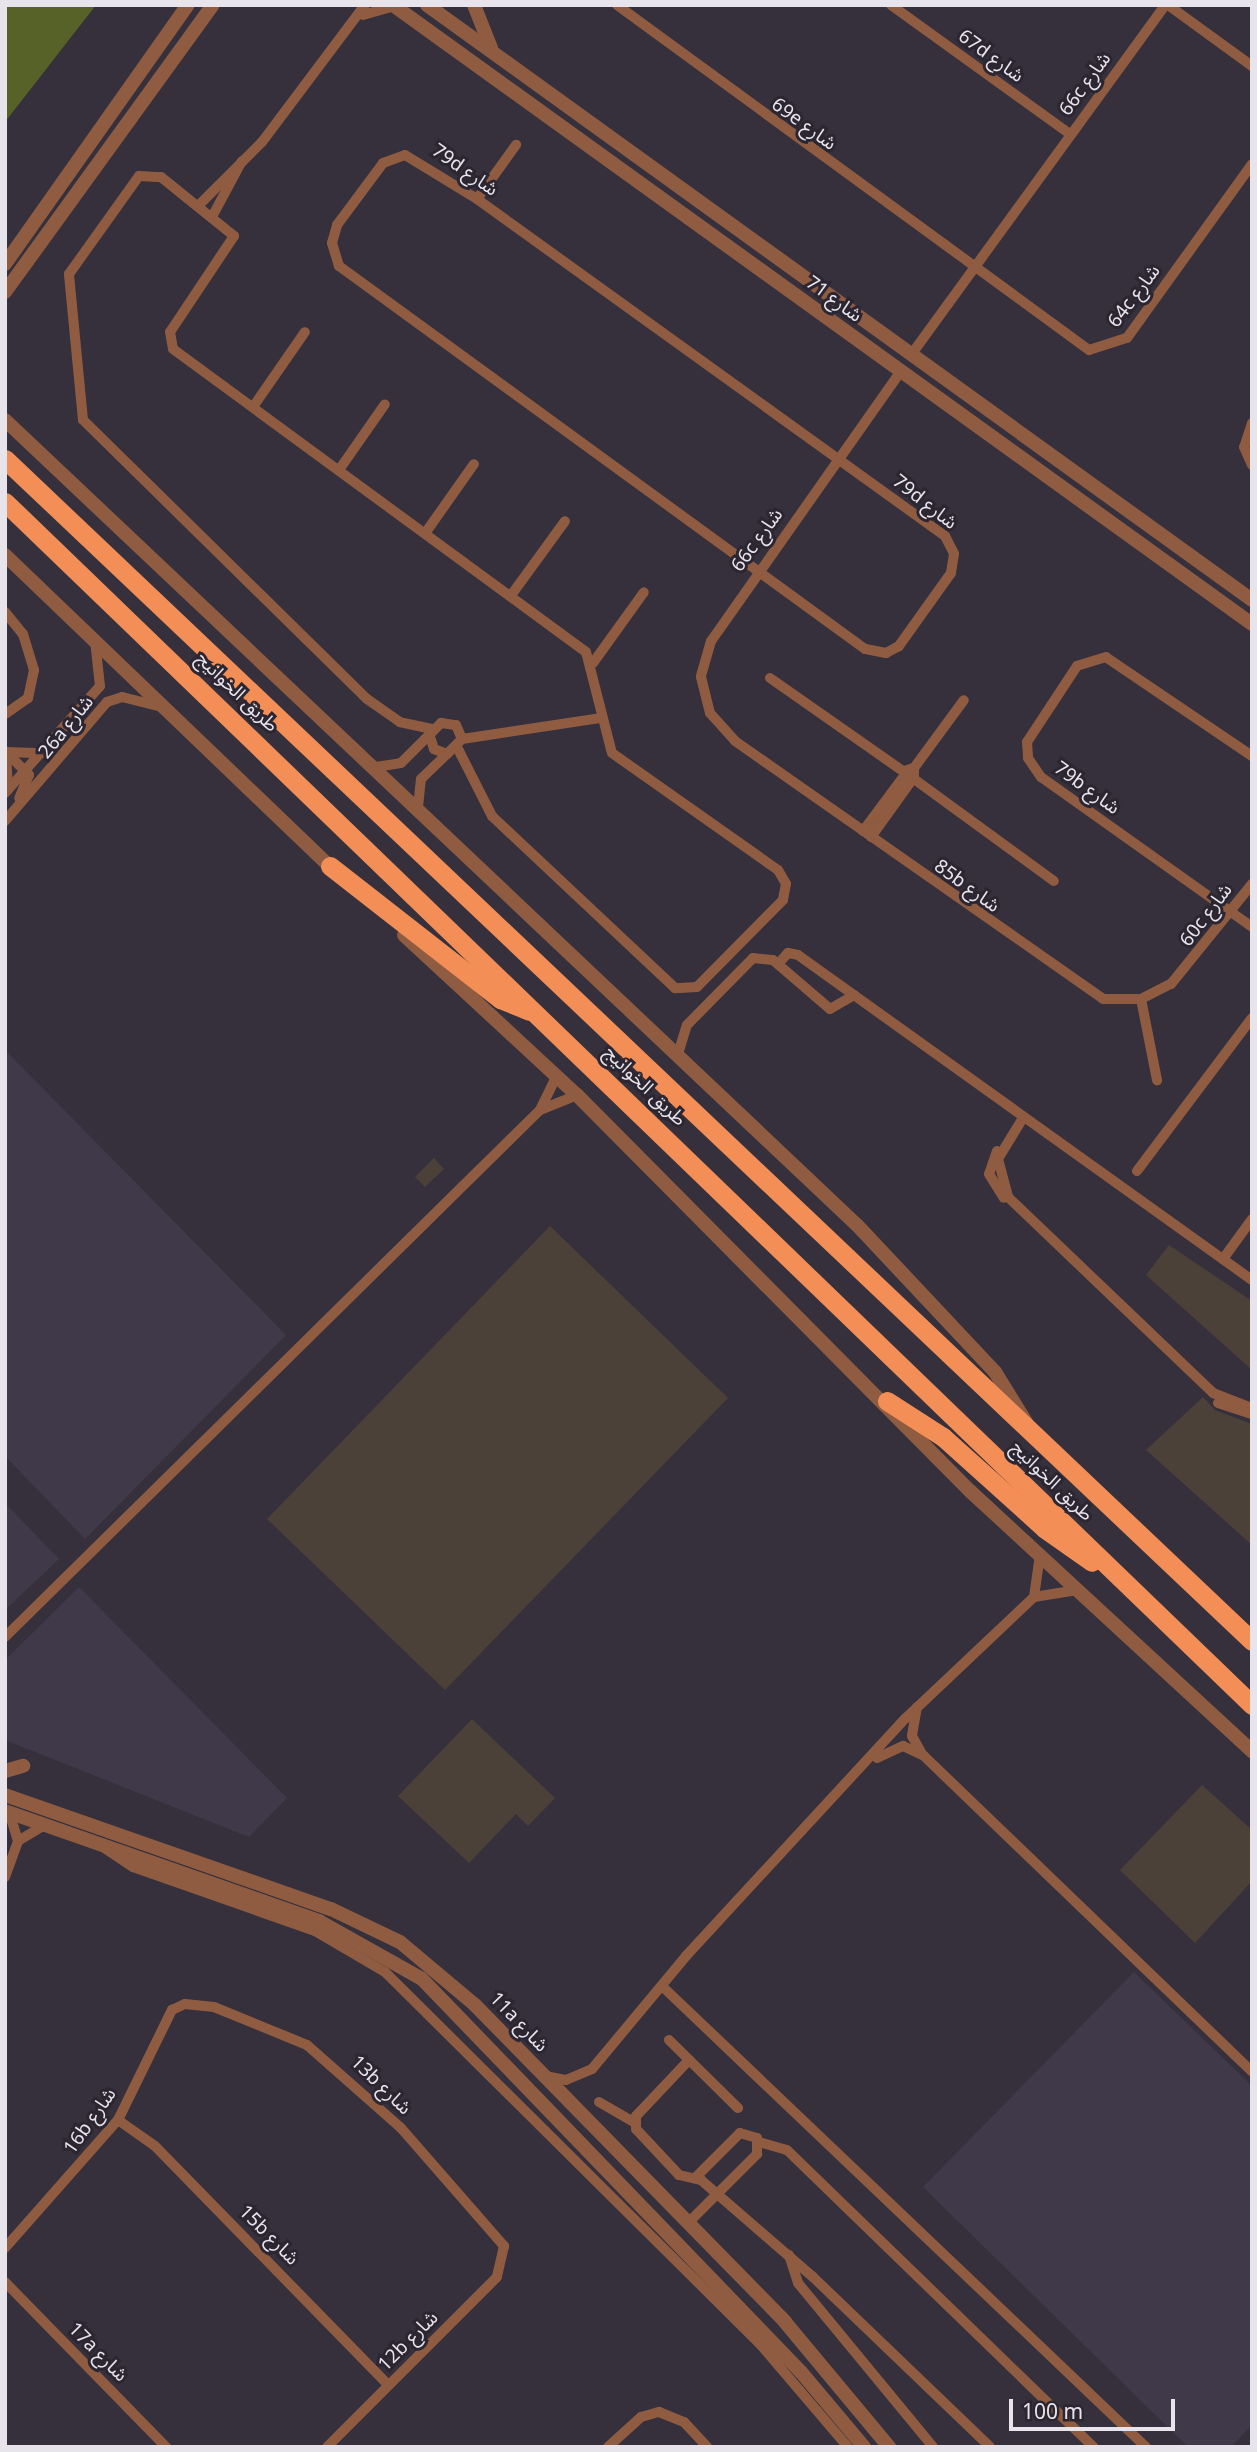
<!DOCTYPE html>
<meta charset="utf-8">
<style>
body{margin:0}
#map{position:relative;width:1257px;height:2452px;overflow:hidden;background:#35303b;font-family:"Noto Sans","Noto Sans Arabic",sans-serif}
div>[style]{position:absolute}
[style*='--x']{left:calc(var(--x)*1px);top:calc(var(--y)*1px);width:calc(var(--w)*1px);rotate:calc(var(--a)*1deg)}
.built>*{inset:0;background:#3f3949}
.green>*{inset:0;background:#566227}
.building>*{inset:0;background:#4b4139}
.minor>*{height:10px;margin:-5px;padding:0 5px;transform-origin:5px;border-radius:5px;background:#8f5c42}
.tertiary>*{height:14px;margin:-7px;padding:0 7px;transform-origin:7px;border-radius:7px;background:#8f5c42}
.trunk>*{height:19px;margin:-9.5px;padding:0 9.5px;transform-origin:9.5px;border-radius:9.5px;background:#f28e56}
span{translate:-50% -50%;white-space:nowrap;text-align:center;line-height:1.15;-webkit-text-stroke:6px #2b2631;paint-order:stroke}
.street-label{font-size:19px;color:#e7e4eb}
.frame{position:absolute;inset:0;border:7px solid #e7e4eb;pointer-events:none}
.scale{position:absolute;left:1009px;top:2399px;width:166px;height:32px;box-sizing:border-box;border:4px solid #e7e4eb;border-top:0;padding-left:9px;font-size:21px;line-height:24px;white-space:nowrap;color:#e7e4eb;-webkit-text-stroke:5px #2b2631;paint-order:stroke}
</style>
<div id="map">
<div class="built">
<i style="clip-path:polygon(5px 1050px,286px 1335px,85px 1539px,5px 1456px)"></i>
<i style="clip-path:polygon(5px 1503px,59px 1559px,5px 1610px)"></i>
<i style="clip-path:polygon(79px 1587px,287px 1798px,249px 1837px,5px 1740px,5px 1660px)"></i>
<i style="clip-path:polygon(1134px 1972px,1252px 2086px,1252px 2425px,1231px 2447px,1188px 2447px,923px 2187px)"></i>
</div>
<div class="green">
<i style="clip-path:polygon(5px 5px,96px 5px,5px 122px)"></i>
</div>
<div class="building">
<i style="clip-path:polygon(434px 1158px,444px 1169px,425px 1187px,415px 1177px)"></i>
<i style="clip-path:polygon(550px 1226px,728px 1398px,445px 1690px,267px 1519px)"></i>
<i style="clip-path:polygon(1169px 1245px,1252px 1301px,1252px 1370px,1146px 1275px)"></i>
<i style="clip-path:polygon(1203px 1397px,1215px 1410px,1252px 1424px,1252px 1545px,1146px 1450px)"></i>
<i style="clip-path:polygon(472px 1719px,555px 1798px,528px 1826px,516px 1814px,469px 1863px,398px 1796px)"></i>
<i style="clip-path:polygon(1202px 1785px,1252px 1830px,1252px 1881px,1195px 1943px,1120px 1870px)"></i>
</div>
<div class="minor">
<i style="--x:617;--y:5;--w:585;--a:36.16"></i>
<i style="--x:1089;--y:350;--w:40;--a:-18"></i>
<i style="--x:1127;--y:338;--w:214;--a:-54.3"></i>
<i style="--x:891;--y:5;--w:221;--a:35.8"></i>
<i style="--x:1168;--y:5;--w:104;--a:36"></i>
<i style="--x:363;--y:15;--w:33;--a:-16"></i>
<i style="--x:405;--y:155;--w:84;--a:31.4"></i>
<i style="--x:477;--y:199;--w:577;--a:35.76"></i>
<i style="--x:945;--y:536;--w:20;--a:63"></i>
<i style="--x:954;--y:554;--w:19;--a:99"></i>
<i style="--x:951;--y:573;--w:90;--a:125.5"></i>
<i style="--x:899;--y:646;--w:15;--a:152"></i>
<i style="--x:886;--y:653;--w:21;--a:-169"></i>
<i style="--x:865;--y:649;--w:651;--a:-143.94"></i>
<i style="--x:339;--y:266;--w:24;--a:-107"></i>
<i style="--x:332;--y:243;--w:19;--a:-74"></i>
<i style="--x:337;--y:225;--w:77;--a:-53.4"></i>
<i style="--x:383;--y:163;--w:23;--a:-20"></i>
<i style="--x:477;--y:199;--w:67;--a:-54.2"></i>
<i style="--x:199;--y:205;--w:89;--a:-45"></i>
<i style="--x:262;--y:142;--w:171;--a:-53.1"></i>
<i style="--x:213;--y:215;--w:61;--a:-61.8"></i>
<i style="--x:911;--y:355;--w:432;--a:-54"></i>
<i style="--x:901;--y:371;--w:330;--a:125.1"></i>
<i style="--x:711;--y:641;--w:37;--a:106"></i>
<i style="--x:701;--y:677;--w:37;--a:76"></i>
<i style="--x:710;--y:713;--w:38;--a:48"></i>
<i style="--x:735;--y:741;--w:449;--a:35"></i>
<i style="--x:1103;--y:999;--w:38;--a:0"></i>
<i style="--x:1141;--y:999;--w:34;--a:-27"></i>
<i style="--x:1171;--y:984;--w:129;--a:-51"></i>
<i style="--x:253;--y:407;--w:91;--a:-55.3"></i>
<i style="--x:1252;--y:423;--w:25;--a:108"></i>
<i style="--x:1244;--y:447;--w:20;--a:66"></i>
<i style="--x:339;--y:470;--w:80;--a:-55.1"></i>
<i style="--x:426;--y:532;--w:83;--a:-54.8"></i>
<i style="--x:512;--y:594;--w:90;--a:-54"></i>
<i style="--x:5;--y:612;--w:28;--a:51"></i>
<i style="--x:23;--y:634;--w:38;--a:73"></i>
<i style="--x:34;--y:670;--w:29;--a:102"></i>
<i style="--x:28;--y:698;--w:28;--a:145"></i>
<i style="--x:593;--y:663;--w:87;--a:-54.3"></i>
<i style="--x:770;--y:678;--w:164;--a:35"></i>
<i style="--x:432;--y:729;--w:33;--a:-168"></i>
<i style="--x:400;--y:722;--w:40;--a:-145.1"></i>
<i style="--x:367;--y:699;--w:398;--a:-135.5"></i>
<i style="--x:83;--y:420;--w:147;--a:-95.5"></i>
<i style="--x:69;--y:274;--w:120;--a:-54.5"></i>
<i style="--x:139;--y:176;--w:22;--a:3"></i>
<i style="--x:161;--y:177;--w:94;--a:38.9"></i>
<i style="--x:234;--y:236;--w:115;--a:123.7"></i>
<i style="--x:170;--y:332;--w:17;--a:80"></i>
<i style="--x:173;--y:349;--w:512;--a:36.27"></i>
<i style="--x:586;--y:652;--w:104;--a:75.6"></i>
<i style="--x:612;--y:753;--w:203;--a:35.2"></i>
<i style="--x:778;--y:870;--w:16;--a:60"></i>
<i style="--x:786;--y:884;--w:16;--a:101"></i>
<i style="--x:783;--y:900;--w:122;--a:134.7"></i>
<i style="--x:697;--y:987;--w:22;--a:177"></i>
<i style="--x:675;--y:988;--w:251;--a:-136.8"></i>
<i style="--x:492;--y:816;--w:75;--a:-116.9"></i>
<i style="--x:462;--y:739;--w:141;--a:-8.6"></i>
<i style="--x:5;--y:751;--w:34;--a:45"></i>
<i style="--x:29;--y:775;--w:25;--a:113"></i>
<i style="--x:1252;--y:756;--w:176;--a:-145.9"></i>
<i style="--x:1106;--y:657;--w:30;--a:163"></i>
<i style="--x:1077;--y:666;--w:91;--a:123.3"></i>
<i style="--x:1027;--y:742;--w:16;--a:86"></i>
<i style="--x:1028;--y:758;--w:23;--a:56"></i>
<i style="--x:1041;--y:777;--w:259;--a:35.4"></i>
<i style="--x:376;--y:767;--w:25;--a:-9"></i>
<i style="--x:401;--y:763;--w:57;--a:-45"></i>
<i style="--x:441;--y:723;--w:15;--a:8"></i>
<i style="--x:456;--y:725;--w:15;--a:67"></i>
<i style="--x:462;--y:739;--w:21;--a:135"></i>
<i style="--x:447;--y:754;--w:14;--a:-159"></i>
<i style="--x:434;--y:749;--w:13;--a:-108"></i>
<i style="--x:914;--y:768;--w:11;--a:90"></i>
<i style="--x:914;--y:779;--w:8;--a:-173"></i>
<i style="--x:906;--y:778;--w:7;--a:-106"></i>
<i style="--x:904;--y:771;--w:10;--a:-17"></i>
<i style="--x:914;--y:768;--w:84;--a:-53.7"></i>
<i style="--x:914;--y:779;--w:173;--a:36.1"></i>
<i style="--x:8;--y:790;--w:38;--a:-93"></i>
<i style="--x:6;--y:752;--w:36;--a:2"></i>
<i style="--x:5;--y:793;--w:143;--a:-48.4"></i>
<i style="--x:100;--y:686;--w:45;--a:-96.3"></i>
<i style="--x:418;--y:807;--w:28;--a:-84"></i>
<i style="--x:421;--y:779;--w:36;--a:-44"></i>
<i style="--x:5;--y:821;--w:157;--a:-49.4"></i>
<i style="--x:107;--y:702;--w:16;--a:-18"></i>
<i style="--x:122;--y:697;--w:41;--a:14"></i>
<i style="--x:863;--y:831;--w:69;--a:-53.3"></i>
<i style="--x:871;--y:837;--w:70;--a:-54.3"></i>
<i style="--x:778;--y:964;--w:15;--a:-48"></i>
<i style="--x:788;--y:953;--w:10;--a:11"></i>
<i style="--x:798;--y:955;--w:558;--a:35.6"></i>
<i style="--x:1141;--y:999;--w:83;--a:78.8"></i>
<i style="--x:678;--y:1054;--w:30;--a:-73"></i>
<i style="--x:687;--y:1025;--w:94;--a:-45.4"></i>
<i style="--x:753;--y:958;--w:20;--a:6"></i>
<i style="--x:773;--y:960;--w:75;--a:40.7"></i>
<i style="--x:830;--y:1009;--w:28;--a:-30"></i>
<i style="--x:541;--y:1108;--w:37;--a:-64"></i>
<i style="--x:1023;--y:1118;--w:48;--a:121.4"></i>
<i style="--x:998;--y:1159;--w:39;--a:75"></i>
<i style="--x:1008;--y:1197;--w:284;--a:43.7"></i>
<i style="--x:1213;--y:1393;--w:42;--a:21"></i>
<i style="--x:997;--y:1151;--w:24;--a:109"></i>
<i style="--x:989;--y:1174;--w:28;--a:58"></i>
<i style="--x:1137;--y:1171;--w:191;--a:-53.1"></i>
<i style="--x:1223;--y:1259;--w:49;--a:-54.1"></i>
<i style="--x:1218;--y:1403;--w:36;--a:18"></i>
<i style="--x:1034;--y:1597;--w:42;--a:-81.9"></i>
<i style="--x:5;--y:1637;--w:751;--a:-44.57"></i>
<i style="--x:540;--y:1110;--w:40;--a:-22"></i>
<i style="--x:917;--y:1707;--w:29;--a:100"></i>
<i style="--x:912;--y:1736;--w:21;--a:61"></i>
<i style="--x:877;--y:1758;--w:29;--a:-25"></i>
<i style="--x:903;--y:1746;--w:23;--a:25"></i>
<i style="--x:924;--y:1756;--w:455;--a:43.9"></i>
<i style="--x:18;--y:1841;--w:31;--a:-31"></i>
<i style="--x:106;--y:1849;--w:32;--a:34"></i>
<i style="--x:133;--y:1867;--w:193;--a:19.4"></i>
<i style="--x:315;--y:1931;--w:81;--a:30.4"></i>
<i style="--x:385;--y:1972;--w:528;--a:44.77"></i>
<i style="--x:760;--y:2344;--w:135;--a:49.5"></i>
<i style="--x:5;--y:1877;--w:38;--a:-70"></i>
<i style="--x:18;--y:1841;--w:30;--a:-107"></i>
<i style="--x:664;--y:1988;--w:666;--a:43.6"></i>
<i style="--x:669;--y:2040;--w:97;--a:44.6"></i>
<i style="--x:689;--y:2060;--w:77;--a:133.4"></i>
<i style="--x:636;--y:2116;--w:13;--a:90"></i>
<i style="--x:636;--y:2129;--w:63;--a:46.9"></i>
<i style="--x:679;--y:2175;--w:23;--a:13"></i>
<i style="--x:701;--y:2180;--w:148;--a:40.9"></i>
<i style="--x:813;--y:2277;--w:245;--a:43.8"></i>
<i style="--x:545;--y:2076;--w:21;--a:11"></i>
<i style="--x:566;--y:2080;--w:28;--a:-23"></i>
<i style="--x:592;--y:2069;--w:147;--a:-50.2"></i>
<i style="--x:686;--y:1956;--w:324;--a:-47.3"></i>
<i style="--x:906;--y:1718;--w:176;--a:-43.4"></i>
<i style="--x:1034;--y:1597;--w:44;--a:-9.2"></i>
<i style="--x:599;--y:2102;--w:39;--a:30"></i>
<i style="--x:118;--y:2120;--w:45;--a:35.1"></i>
<i style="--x:155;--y:2146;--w:334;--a:45.7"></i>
<i style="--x:759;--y:2142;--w:29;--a:16"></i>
<i style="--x:787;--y:2150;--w:427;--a:44.1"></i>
<i style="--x:688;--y:2223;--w:98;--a:-45"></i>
<i style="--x:757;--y:2154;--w:16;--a:-90"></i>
<i style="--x:757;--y:2138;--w:18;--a:-164"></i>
<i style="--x:740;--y:2133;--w:64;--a:135"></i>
<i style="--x:5;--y:2248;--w:171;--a:-48.6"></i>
<i style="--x:118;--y:2120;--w:123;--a:-63.9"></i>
<i style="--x:172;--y:2010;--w:14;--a:-25"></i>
<i style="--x:185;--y:2004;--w:29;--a:6"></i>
<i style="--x:214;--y:2007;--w:100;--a:22.2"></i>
<i style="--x:307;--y:2045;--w:125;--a:41.4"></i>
<i style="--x:401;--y:2128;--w:157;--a:48.9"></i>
<i style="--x:504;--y:2246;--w:32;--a:103"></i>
<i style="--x:497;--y:2277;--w:240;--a:135"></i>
<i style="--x:789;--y:2255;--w:29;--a:72"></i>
<i style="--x:798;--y:2283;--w:212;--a:50.5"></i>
<i style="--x:5;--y:2282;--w:231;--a:45.7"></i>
<i style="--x:608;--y:2447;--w:45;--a:-42.3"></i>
<i style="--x:641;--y:2417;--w:19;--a:-16"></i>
<i style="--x:659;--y:2412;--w:27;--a:22"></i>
<i style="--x:684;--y:2422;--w:34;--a:47"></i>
</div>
<div class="tertiary">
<i style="--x:393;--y:5;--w:1059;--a:35.78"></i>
<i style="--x:427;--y:5;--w:1017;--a:35.8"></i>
<i style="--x:474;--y:5;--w:46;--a:68.4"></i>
<i style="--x:5;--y:264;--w:317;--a:-54.8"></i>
<i style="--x:5;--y:292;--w:354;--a:-54.1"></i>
<i style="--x:5;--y:420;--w:1172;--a:43.38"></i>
<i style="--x:857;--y:1225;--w:202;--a:46.8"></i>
<i style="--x:995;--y:1372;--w:59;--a:58.2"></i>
<i style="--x:5;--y:555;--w:457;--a:43.8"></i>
<i style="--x:404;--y:935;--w:236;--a:42.8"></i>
<i style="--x:577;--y:1095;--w:558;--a:45.22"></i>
<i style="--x:970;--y:1491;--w:384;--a:42.7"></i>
<i style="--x:5;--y:1771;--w:19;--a:-16"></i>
<i style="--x:5;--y:1795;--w:345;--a:19.3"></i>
<i style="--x:331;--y:1909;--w:76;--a:25.6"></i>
<i style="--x:400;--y:1942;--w:98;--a:40"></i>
<i style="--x:475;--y:2005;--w:443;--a:45.6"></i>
<i style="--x:785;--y:2322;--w:163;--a:50.2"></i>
<i style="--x:5;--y:1811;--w:333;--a:19.3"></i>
<i style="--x:319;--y:1921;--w:118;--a:29.4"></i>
<i style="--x:422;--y:1979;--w:546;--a:46.04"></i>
<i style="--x:801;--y:2372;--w:98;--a:50"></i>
</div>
<div class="trunk">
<i style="--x:5;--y:459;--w:1718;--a:43.47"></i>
<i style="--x:5;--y:502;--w:1733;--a:43.97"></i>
<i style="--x:330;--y:866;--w:216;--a:38"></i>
<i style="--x:500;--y:999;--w:31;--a:22"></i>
<i style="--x:887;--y:1401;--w:67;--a:32.7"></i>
<i style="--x:943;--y:1437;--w:137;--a:42"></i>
<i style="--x:1045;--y:1529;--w:57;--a:35.1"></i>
</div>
<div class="street-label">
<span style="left:991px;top:56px;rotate:36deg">67d شارع</span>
<span style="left:1085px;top:84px;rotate:-54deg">66c شارع</span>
<span style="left:804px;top:124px;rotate:36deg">69e شارع</span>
<span style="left:465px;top:170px;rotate:35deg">79d شارع</span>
<span style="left:1134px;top:296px;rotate:-53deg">64c شارع</span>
<span style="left:834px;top:299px;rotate:36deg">شارع 71</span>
<span style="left:925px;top:502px;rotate:38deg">79d شارع</span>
<span style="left:757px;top:540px;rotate:-54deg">66c شارع</span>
<span style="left:237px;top:692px;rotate:44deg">طريق الخوانيج</span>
<span style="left:66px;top:727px;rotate:-51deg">26a شارع</span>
<span style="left:1087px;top:788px;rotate:36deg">79b شارع</span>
<span style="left:967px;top:886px;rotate:36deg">85b شارع</span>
<span style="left:1206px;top:915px;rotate:-53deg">60c شارع</span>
<span style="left:645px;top:1086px;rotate:44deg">طريق الخوانيج</span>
<span style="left:1052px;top:1481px;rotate:44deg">طريق الخوانيج</span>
<span style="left:519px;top:2022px;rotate:46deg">11a شارع</span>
<span style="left:381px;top:2085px;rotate:44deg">13b شارع</span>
<span style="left:90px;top:2121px;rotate:-55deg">16b شارع</span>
<span style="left:269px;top:2235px;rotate:45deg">15b شارع</span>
<span style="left:408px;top:2341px;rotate:-45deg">12b شارع</span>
<span style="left:98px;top:2352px;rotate:45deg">17a شارع</span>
</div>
<div class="frame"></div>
<div class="scale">100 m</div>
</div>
